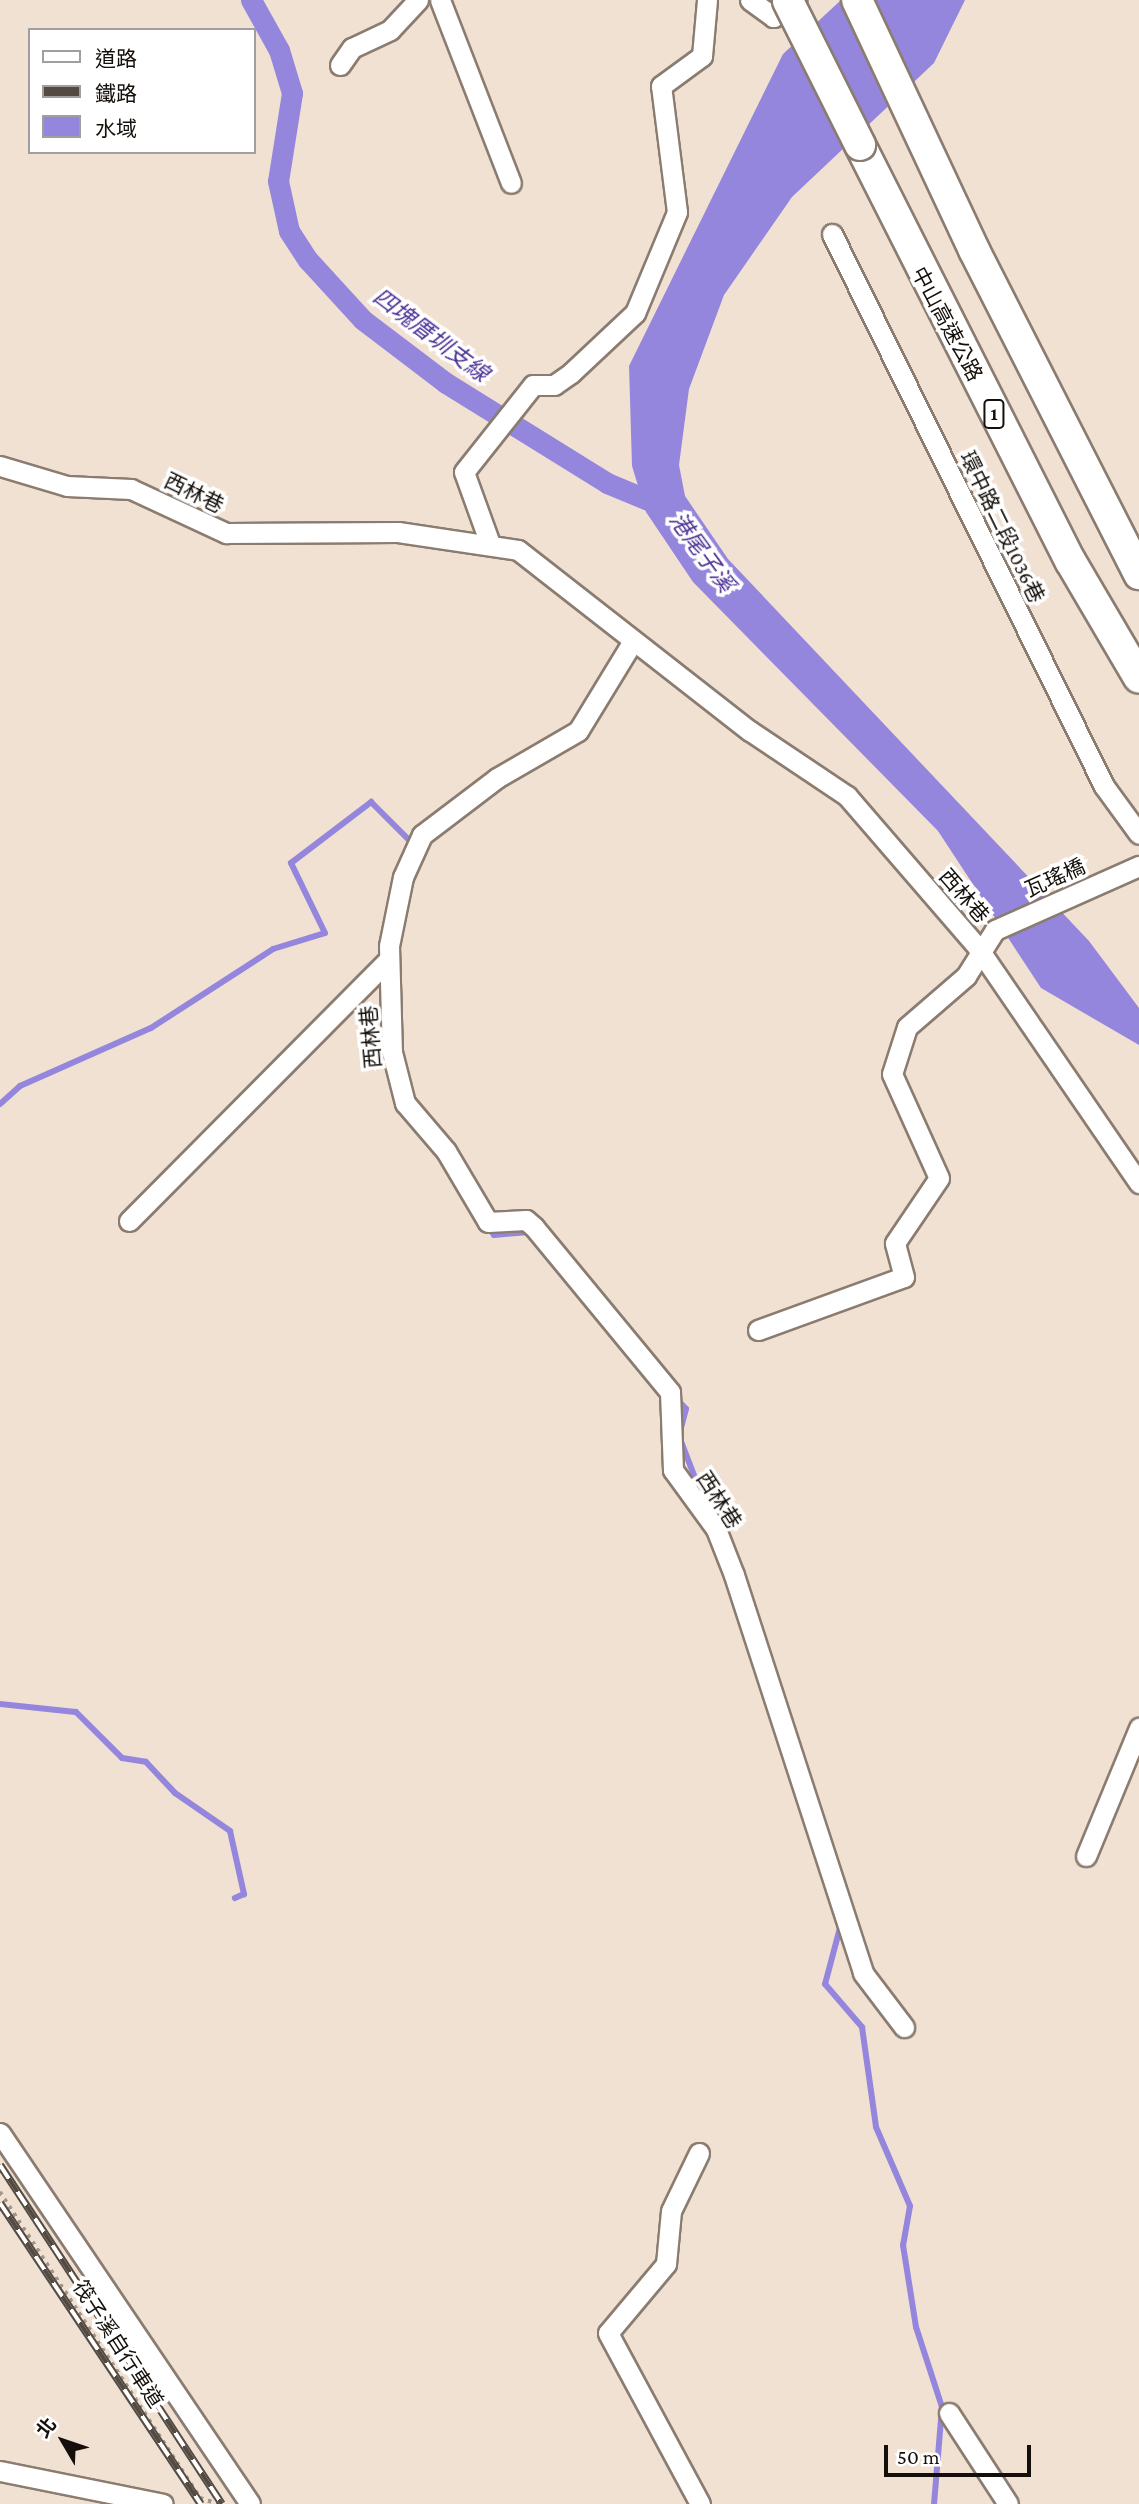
<!DOCTYPE html>
<meta charset="utf-8">
<style>
body{margin:0}
#map{position:relative;width:1139px;height:2504px;overflow:hidden;background:#f1e1d3;font-family:"Crimson Pro","Noto Sans TC",serif}
div>[style]{position:absolute}
[style*='--x']{left:calc(var(--x)*1px);top:calc(var(--y)*1px);width:calc(var(--w)*1px);rotate:calc(var(--a)*1deg)}
.water>*{inset:0;background:#9486dc}
.stream>*{height:6px;margin:-3px;padding:0 3px;transform-origin:3px;border-radius:3px;background:#9486dc}
.canal>*{height:21px;margin:-10.5px;padding:0 10.5px;transform-origin:10.5px;border-radius:10.5px;background:#9486dc}
.path>*{height:3.5px;margin-top:-1.75px;transform-origin:0;background:repeating-linear-gradient(90deg,#a2968b 0 3.5px,transparent 0 8.5px)}
.roads{filter:drop-shadow(2px 0 #8b7c70) drop-shadow(-2px 0 #8b7c70) drop-shadow(0 2px #8b7c70) drop-shadow(0 -2px #8b7c70)}
.minor>*{height:19px;margin:-9.5px;padding:0 9.5px;transform-origin:9.5px;border-radius:9.5px;background:#fff}
.highway>*{height:30px;margin:-15px;padding:0 15px;transform-origin:15px;border-radius:15px;background:#fff}
.rail>*{height:8px;margin-top:-4px;transform-origin:0;background:repeating-linear-gradient(90deg,#fff 0 16px,#534b43 0 32px);box-sizing:border-box;border-block:2px solid #534b43}
.bridges{filter:drop-shadow(2px 0 #8b7c70) drop-shadow(-2px 0 #8b7c70) drop-shadow(0 2px #8b7c70) drop-shadow(0 -2px #8b7c70)}
.highway-bridge>*{height:30px;margin:-15px;padding:0 15px;transform-origin:15px;border-radius:15px;background:#fff}
span{translate:-50% -50%;white-space:nowrap;text-align:center;line-height:1.15;-webkit-text-stroke:7px #fff;paint-order:stroke}
.shield-label span{padding:2px 5px;background:#fff;border:2px solid;border-radius:5px;-webkit-text-stroke-width:0}
.shield-label{font-size:19px;color:#140f0a;font-weight:700}
.street-label{font-size:21px;color:#140f0a}
.water-label{font-size:23px;color:#4c3296;font-style:italic}
.legend{position:absolute;left:28px;top:28px;width:228px;height:126px;box-sizing:border-box;background:#fff;border:2px solid #a19f9d;margin:0;padding:9px 12px;list-style:none;font-size:21px;color:#140f0a}
.legend li{display:flex;align-items:center;gap:14px;height:35px}
.legend b{width:35px;border:2px solid #a19f9d}
.north{position:absolute;left:28px;top:2406px;width:70px;height:70px;-webkit-text-stroke:5px #fff;paint-order:stroke;rotate:309deg;font-size:19px;font-weight:700;line-height:28px;text-align:center;color:#140f0a}
.north::after{content:'';display:block;margin:auto;width:24px;height:32px;background:#140f0a;clip-path:polygon(50% 0,100% 100%,50% 72%,0 100%)}
.scale{position:absolute;left:884px;top:2445px;width:147px;height:32px;box-sizing:border-box;border:4px solid #140f0a;border-top:0;padding-left:9px;font-size:21px;line-height:24px;white-space:nowrap;color:#140f0a;-webkit-text-stroke:5px #fff;paint-order:stroke}
</style>
<div id="map">
<div class="water">
<i style="clip-path:polygon(841px 0,965px 0,934px 63px,792px 197px,724px 295px,689px 389px,679px 465px,685px 496px,728px 559px,1089px 941px,1139px 1008px,1139px 1045px,1041px 988px,938px 831px,693px 582px,646px 512px,632px 466px,629px 366px,783px 54px)"></i>
</div>
<div class="stream">
<i style="--x:0;--y:1104;--w:27;--a:-42"></i>
<i style="--x:20;--y:1086;--w:143;--a:-23.9"></i>
<i style="--x:151;--y:1028;--w:145;--a:-32.9"></i>
<i style="--x:273;--y:949;--w:54;--a:-17.1"></i>
<i style="--x:325;--y:933;--w:78;--a:-115.9"></i>
<i style="--x:291;--y:863;--w:101;--a:-37.3"></i>
<i style="--x:371;--y:802;--w:61;--a:45"></i>
<i style="--x:487;--y:1225;--w:12;--a:55"></i>
<i style="--x:494;--y:1235;--w:35;--a:-5"></i>
<i style="--x:675;--y:1397;--w:16;--a:47"></i>
<i style="--x:686;--y:1409;--w:28;--a:105"></i>
<i style="--x:679;--y:1436;--w:67;--a:69.1"></i>
<i style="--x:0;--y:1704;--w:76;--a:6"></i>
<i style="--x:76;--y:1712;--w:65;--a:45"></i>
<i style="--x:122;--y:1758;--w:24;--a:9"></i>
<i style="--x:146;--y:1762;--w:42;--a:46.9"></i>
<i style="--x:175;--y:1793;--w:67;--a:34.6"></i>
<i style="--x:230;--y:1831;--w:65;--a:77.5"></i>
<i style="--x:244;--y:1894;--w:10;--a:156"></i>
<i style="--x:841;--y:1924;--w:62;--a:104.9"></i>
<i style="--x:825;--y:1984;--w:57;--a:49.3"></i>
<i style="--x:862;--y:2027;--w:101;--a:82"></i>
<i style="--x:876;--y:2127;--w:86;--a:66.7"></i>
<i style="--x:910;--y:2206;--w:40;--a:100"></i>
<i style="--x:903;--y:2245;--w:83;--a:81"></i>
<i style="--x:916;--y:2327;--w:84;--a:72"></i>
<i style="--x:942;--y:2407;--w:97;--a:94.7"></i>
</div>
<div class="canal">
<i style="--x:251;--y:0;--w:57;--a:60.8"></i>
<i style="--x:279;--y:50;--w:45;--a:73.2"></i>
<i style="--x:292;--y:93;--w:89;--a:99"></i>
<i style="--x:278;--y:181;--w:51;--a:77.6"></i>
<i style="--x:289;--y:231;--w:35;--a:57"></i>
<i style="--x:308;--y:260;--w:81;--a:47.5"></i>
<i style="--x:363;--y:320;--w:104;--a:37.2"></i>
<i style="--x:446;--y:383;--w:190;--a:31.8"></i>
<i style="--x:607;--y:483;--w:63;--a:22.5"></i>
</div>
<div class="path">
<i style="--x:0;--y:2192;--w:366;--a:56.8"></i>
<i style="--x:200;--y:2498;--w:19;--a:18"></i>
</div>
<div class="roads">
<div class="minor">
<i style="--x:440;--y:0;--w:196;--a:68.8"></i>
<i style="--x:750;--y:0;--w:29;--a:36"></i>
<i style="--x:773;--y:17;--w:29;--a:-36"></i>
<i style="--x:340;--y:65;--w:21;--a:-55"></i>
<i style="--x:352;--y:48;--w:42;--a:-25.3"></i>
<i style="--x:390;--y:30;--w:41;--a:-47"></i>
<i style="--x:832;--y:234;--w:615;--a:63.77"></i>
<i style="--x:1104;--y:786;--w:59;--a:53.9"></i>
<i style="--x:0;--y:466;--w:70;--a:16.6"></i>
<i style="--x:67;--y:486;--w:64;--a:2.7"></i>
<i style="--x:131;--y:489;--w:105;--a:24.9"></i>
<i style="--x:226;--y:533;--w:172;--a:-0.3"></i>
<i style="--x:398;--y:532;--w:121;--a:8.5"></i>
<i style="--x:518;--y:550;--w:294;--a:38"></i>
<i style="--x:750;--y:731;--w:117;--a:33.8"></i>
<i style="--x:847;--y:796;--w:201;--a:49.2"></i>
<i style="--x:978;--y:948;--w:285;--a:55.6"></i>
<i style="--x:489;--y:541;--w:73;--a:-109.9"></i>
<i style="--x:464;--y:472;--w:111;--a:-51.6"></i>
<i style="--x:533;--y:385;--w:21;--a:0"></i>
<i style="--x:554;--y:385;--w:21;--a:-35"></i>
<i style="--x:571;--y:373;--w:88;--a:-43.2"></i>
<i style="--x:635;--y:313;--w:109;--a:-67.4"></i>
<i style="--x:677;--y:212;--w:127;--a:-97.2"></i>
<i style="--x:661;--y:86;--w:51;--a:-36.2"></i>
<i style="--x:702;--y:56;--w:56;--a:-84.9"></i>
<i style="--x:633;--y:641;--w:105;--a:121.4"></i>
<i style="--x:578;--y:731;--w:94;--a:149.9"></i>
<i style="--x:497;--y:778;--w:94;--a:142.8"></i>
<i style="--x:422;--y:835;--w:46;--a:114.3"></i>
<i style="--x:403;--y:877;--w:70;--a:101.5"></i>
<i style="--x:389;--y:946;--w:106;--a:88.4"></i>
<i style="--x:392;--y:1052;--w:53;--a:75.7"></i>
<i style="--x:405;--y:1103;--w:63;--a:49.5"></i>
<i style="--x:446;--y:1151;--w:82;--a:59.4"></i>
<i style="--x:488;--y:1222;--w:38;--a:-3"></i>
<i style="--x:526;--y:1220;--w:11;--a:41"></i>
<i style="--x:534;--y:1227;--w:214;--a:50.5"></i>
<i style="--x:670;--y:1392;--w:78;--a:87.8"></i>
<i style="--x:673;--y:1470;--w:73;--a:53.9"></i>
<i style="--x:716;--y:1529;--w:49;--a:68.6"></i>
<i style="--x:734;--y:1575;--w:418;--a:72"></i>
<i style="--x:863;--y:1973;--w:68;--a:52.8"></i>
<i style="--x:129;--y:1221;--w:369;--a:-45.2"></i>
<i style="--x:758;--y:1330;--w:155;--a:-20"></i>
<i style="--x:904;--y:1277;--w:35;--a:-105"></i>
<i style="--x:895;--y:1243;--w:78;--a:-55.9"></i>
<i style="--x:939;--y:1178;--w:114;--a:-114.3"></i>
<i style="--x:892;--y:1074;--w:49;--a:-72.3"></i>
<i style="--x:907;--y:1027;--w:78;--a:-40.8"></i>
<i style="--x:966;--y:976;--w:54;--a:-57.8"></i>
<i style="--x:995;--y:930;--w:158;--a:-24"></i>
<i style="--x:1086;--y:1856;--w:139;--a:-67.5"></i>
<i style="--x:0;--y:2133;--w:447;--a:56"></i>
<i style="--x:699;--y:2153;--w:64;--a:115.8"></i>
<i style="--x:671;--y:2211;--w:53;--a:95.4"></i>
<i style="--x:666;--y:2264;--w:90;--a:130"></i>
<i style="--x:608;--y:2333;--w:194;--a:61.7"></i>
<i style="--x:949;--y:2413;--w:108;--a:57"></i>
<i style="--x:0;--y:2471;--w:166;--a:11.4"></i>
</div>
<div class="highway">
<i style="--x:857;--y:0;--w:276;--a:64.9"></i>
<i style="--x:974;--y:250;--w:364;--a:63"></i>
<i style="--x:860;--y:145;--w:467;--a:63.2"></i>
<i style="--x:1071;--y:562;--w:134;--a:59.6"></i>
</div>
</div>
<div class="rail">
<i style="--x:0;--y:2165;--w:405;--a:56.8"></i>
<i style="--x:0;--y:2203;--w:362;--a:56.3"></i>
</div>
<div class="bridges">
<div class="highway-bridge">
<i style="--x:788;--y:1;--w:161;--a:63.4"></i>
</div>
</div>
<div class="shield-label">
<span style="left:994px;top:414px">1</span>
</div>
<div class="street-label">
<span style="left:947px;top:324px;rotate:62deg">中山高速公路</span>
<span style="left:194px;top:493px;rotate:26deg">西林巷</span>
<span style="left:1002px;top:527px;rotate:64deg">環中路二段1036巷</span>
<span style="left:1055px;top:878px;rotate:-24deg">瓦瑤橋</span>
<span style="left:964px;top:896px;rotate:49deg">西林巷</span>
<span style="left:371px;top:1037px;rotate:-95deg">西林巷</span>
<span style="left:719px;top:1500px;rotate:57deg">西林巷</span>
<span style="left:118px;top:2344px;rotate:57deg">筏子溪自行車道</span>
</div>
<div class="water-label">
<span style="left:431px;top:335px;rotate:37deg">四塊厝圳支線</span>
<span style="left:702px;top:552px;rotate:54deg">港尾子溪</span>
</div>
<ul class="legend">
<li><b style="height:9px;background:#fff"></b>道路</li>
<li><b style="height:9px;background:#534b43"></b>鐵路</li>
<li><b style="height:19px;background:#9486dc"></b>水域</li>
</ul>
<div class="north">北</div>
<div class="scale">50 m</div>
</div>
